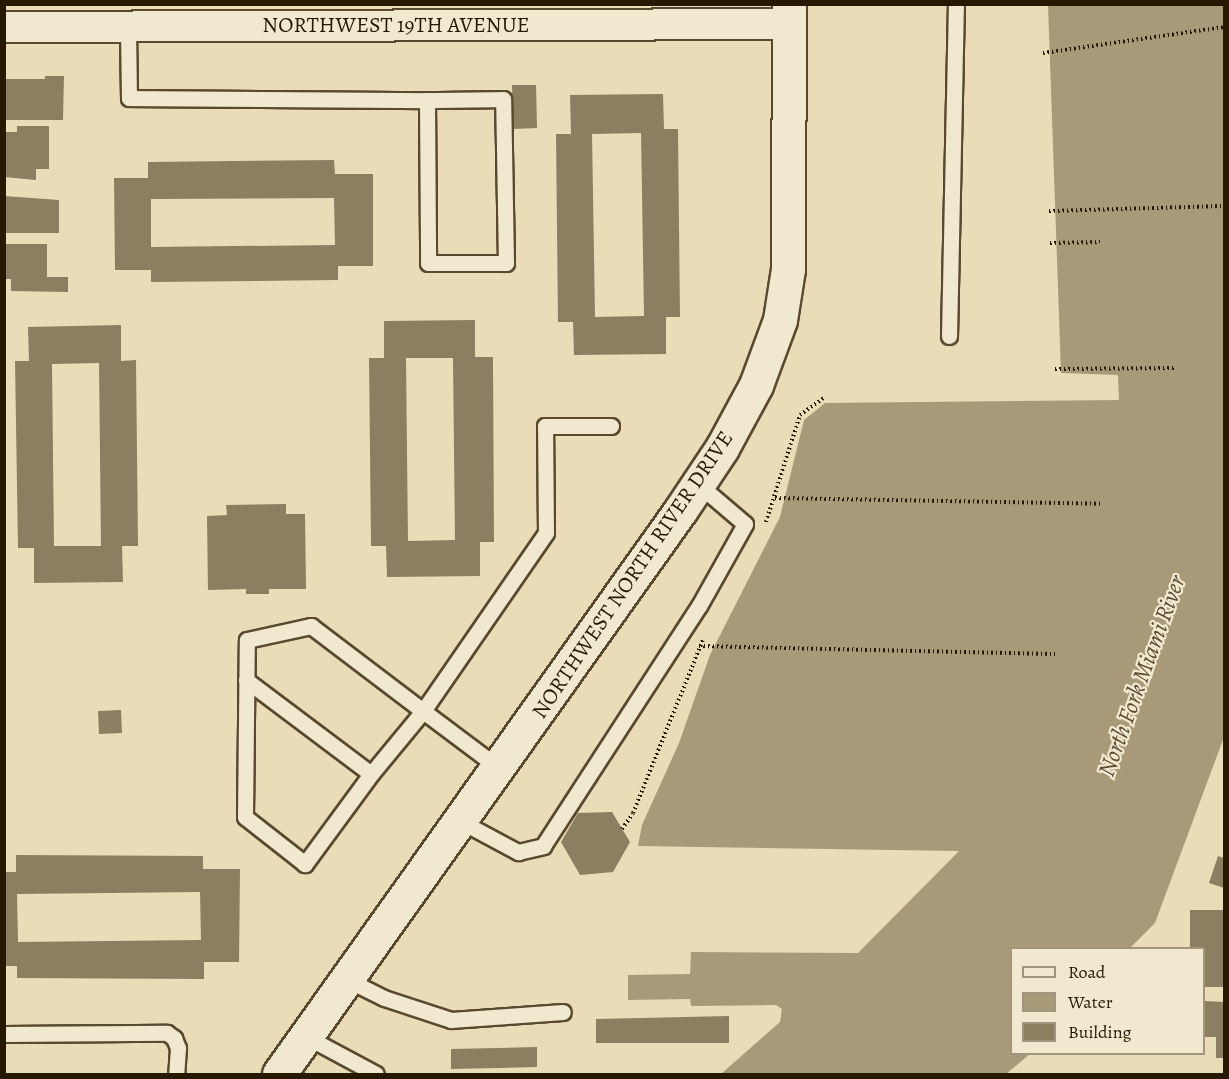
<!DOCTYPE html>
<style>
body{margin:0}
#map{position:relative;width:1229px;height:1079px;overflow:hidden;background:#eadcb6;font-family:Alegreya,serif}
div>[style]{position:absolute}
[style*='--x']{left:calc(var(--x)*1px);top:calc(var(--y)*1px);width:calc(var(--w)*1px);rotate:calc(var(--a)*1deg)}
.water>*{inset:0;background:#a89979}
.building>*{inset:0;background:#8c7e60}
.path>*{height:4px;margin-top:-2px;transform-origin:0;background:repeating-linear-gradient(90deg,#271802 0 1.5px,transparent 0 4.5px)}
.roads{filter:drop-shadow(2px 0 #58492f) drop-shadow(-2px 0 #58492f) drop-shadow(0 2px #58492f) drop-shadow(0 -2px #58492f)}
.service>*{height:15px;margin:-7.5px;padding:0 7.5px;transform-origin:7.5px;border-radius:7.5px;background:#f1e8d0}
.minor>*{height:30px;margin:-15px;padding:0 15px;transform-origin:15px;border-radius:15px;background:#f1e8d0}
.tertiary>*{height:33px;margin:-16.5px;padding:0 16.5px;transform-origin:16.5px;border-radius:16.5px;background:#f1e8d0}
span{translate:-50% -50%;white-space:nowrap;text-align:center;line-height:1.15;-webkit-text-stroke:4.5px #f1e8d0;paint-order:stroke}
.street-label{font-size:22px;color:#271802}
.water-label{font-size:24px;color:#5b4c32;font-style:italic}
.frame{position:absolute;inset:0;border:6px solid #271802;pointer-events:none}
.legend{position:absolute;left:1010px;top:947px;width:195px;height:108px;box-sizing:border-box;background:#f1e8d0;border:2px solid #a0957e;margin:0;padding:8px 10px;list-style:none;font-size:18px;color:#271802}
.legend li{display:flex;align-items:center;gap:12px;height:30px}
.legend b{width:30px;border:2px solid #a0957e}
</style>
<div id="map">
<div class="water">
<i style="clip-path:polygon(1048px 5px,1224px 5px,1224px 737px,1155px 923px,1130px 948px,1012px 948px,1012px 1054px,1030px 1054px,1006px 1074px,721px 1074px,780px 1022px,782px 1009px,776px 1005px,691px 1006px,690px 999px,628px 1000px,628px 975px,690px 974px,691px 952px,858px 953px,959px 851px,638px 846px,642px 825px,679px 743px,710px 655px,780px 517px,804px 420px,825px 403px,1119px 400px,1118px 375px,1061px 373px)"></i>
</div>
<div class="building">
<i style="clip-path:polygon(45px 76px,64px 76px,63px 120px,4px 120px,4px 79px,45px 79px)"></i>
<i style="clip-path:polygon(512px 85px,536px 85px,537px 128px,513px 129px)"></i>
<i style="clip-path:polygon(evenodd,663px 94px,664px 129px,678px 129px,680px 317px,666px 317px,666px 354px,574px 355px,573px 322px,558px 322px,556px 134px,571px 134px,570px 95px,663px 94px,641px 133px,644px 316px,595px 317px,592px 134px,641px 133px)"></i>
<i style="clip-path:polygon(17px 126px,49px 126px,49px 169px,36px 169px,36px 180px,4px 177px,4px 132px,17px 132px)"></i>
<i style="clip-path:polygon(evenodd,334px 160px,335px 174px,373px 174px,373px 266px,338px 266px,338px 280px,151px 282px,151px 270px,115px 270px,114px 178px,148px 178px,148px 162px,334px 160px,334px 198px,335px 245px,151px 247px,151px 199px,334px 198px)"></i>
<i style="clip-path:polygon(4px 196px,59px 200px,59px 233px,4px 233px)"></i>
<i style="clip-path:polygon(4px 244px,47px 244px,47px 277px,68px 277px,68px 292px,11px 291px,11px 279px,4px 279px)"></i>
<i style="clip-path:polygon(evenodd,475px 320px,475px 357px,493px 357px,494px 542px,480px 542px,480px 576px,387px 577px,386px 546px,371px 546px,369px 358px,384px 358px,384px 321px,475px 320px,406px 358px,453px 358px,455px 540px,408px 541px,406px 358px)"></i>
<i style="clip-path:polygon(evenodd,121px 325px,121px 361px,136px 360px,138px 546px,122px 546px,123px 582px,34px 583px,34px 548px,18px 548px,15px 361px,29px 361px,28px 327px,121px 325px,99px 363px,101px 546px,54px 546px,52px 364px,99px 363px)"></i>
<i style="clip-path:polygon(286px 504px,286px 514px,305px 514px,306px 589px,269px 589px,269px 594px,246px 594px,246px 589px,208px 590px,207px 516px,227px 515px,226px 505px)"></i>
<i style="clip-path:polygon(121px 710px,122px 733px,99px 734px,98px 711px)"></i>
<i style="clip-path:polygon(612px 812px,630px 842px,613px 872px,580px 875px,561px 842px,578px 813px)"></i>
<i style="clip-path:polygon(evenodd,16px 855px,203px 856px,203px 869px,240px 869px,239px 962px,204px 962px,204px 979px,17px 978px,17px 966px,4px 966px,4px 872px,16px 872px,16px 855px,200px 892px,201px 940px,18px 942px,17px 894px,200px 892px)"></i>
<i style="clip-path:polygon(1218px 856px,1224px 858px,1224px 888px,1209px 883px)"></i>
<i style="clip-path:polygon(1190px 910px,1224px 910px,1224px 987px,1204px 987px,1204px 948px,1190px 948px)"></i>
<i style="clip-path:polygon(1204px 1001px,1224px 1002px,1224px 1058px,1216px 1058px,1216px 1037px,1204px 1037px)"></i>
<i style="clip-path:polygon(729px 1016px,729px 1043px,596px 1043px,596px 1019px)"></i>
<i style="clip-path:polygon(537px 1047px,537px 1067px,451px 1069px,451px 1049px)"></i>
</div>
<div class="path">
<i style="--x:1043;--y:53;--w:183;--a:-8.2"></i>
<i style="--x:1049;--y:211;--w:175;--a:-1.6"></i>
<i style="--x:1050;--y:243;--w:50;--a:-1.1"></i>
<i style="--x:1055;--y:369;--w:119;--a:-0.5"></i>
<i style="--x:775;--y:498;--w:328;--a:1"></i>
<i style="--x:766;--y:522;--w:112;--a:-72.4"></i>
<i style="--x:800;--y:415;--w:31;--a:-36"></i>
<i style="--x:699;--y:646;--w:356;--a:1.3"></i>
<i style="--x:622;--y:829;--w:19;--a:-55"></i>
<i style="--x:633;--y:813;--w:187;--a:-68"></i>
</div>
<div class="roads">
<div class="service">
<i style="--x:128;--y:27;--w:71;--a:89.2"></i>
<i style="--x:129;--y:98;--w:298;--a:0.4"></i>
<i style="--x:427;--y:100;--w:163;--a:89.6"></i>
<i style="--x:428;--y:263;--w:78;--a:0"></i>
<i style="--x:506;--y:263;--w:164;--a:-91"></i>
<i style="--x:503;--y:99;--w:76;--a:179.2"></i>
<i style="--x:949;--y:336;--w:332;--a:-88.8"></i>
<i style="--x:311;--y:626;--w:141;--a:37.2"></i>
<i style="--x:423;--y:711;--w:82;--a:129.5"></i>
<i style="--x:371;--y:774;--w:112;--a:126.3"></i>
<i style="--x:305;--y:864;--w:76;--a:-141.9"></i>
<i style="--x:245;--y:817;--w:177;--a:-89.4"></i>
<i style="--x:247;--y:640;--w:66;--a:-12.3"></i>
<i style="--x:246;--y:680;--w:156;--a:36.9"></i>
<i style="--x:499;--y:768;--w:95;--a:-143.1"></i>
<i style="--x:423;--y:711;--w:216;--a:-55.4"></i>
<i style="--x:546;--y:533;--w:107;--a:-90.5"></i>
<i style="--x:545;--y:426;--w:66;--a:0"></i>
<i style="--x:462;--y:822;--w:64;--a:28.2"></i>
<i style="--x:518;--y:852;--w:26;--a:-13"></i>
<i style="--x:543;--y:846;--w:286;--a:-57"></i>
<i style="--x:699;--y:606;--w:94;--a:-60.7"></i>
<i style="--x:745;--y:524;--w:62;--a:-139.6"></i>
<i style="--x:348;--y:980;--w:40;--a:26.6"></i>
<i style="--x:384;--y:998;--w:71;--a:18.2"></i>
<i style="--x:451;--y:1020;--w:112;--a:-4.1"></i>
<i style="--x:4;--y:1034;--w:163;--a:-0.4"></i>
<i style="--x:167;--y:1033;--w:9;--a:36"></i>
<i style="--x:174;--y:1038;--w:11;--a:68"></i>
<i style="--x:178;--y:1048;--w:26;--a:94"></i>
<i style="--x:307;--y:1037;--w:78;--a:28.2"></i>
</div>
<div class="minor">
<i style="--x:4;--y:27;--w:784;--a:-0.22"></i>
</div>
<div class="tertiary">
<i style="--x:279;--y:1074;--w:691;--a:-54.54"></i>
<i style="--x:680;--y:511;--w:76;--a:-56.3"></i>
<i style="--x:722;--y:448;--w:72;--a:-61.6"></i>
<i style="--x:756;--y:385;--w:69;--a:-69.7"></i>
<i style="--x:780;--y:320;--w:52;--a:-81.1"></i>
<i style="--x:788;--y:269;--w:265;--a:-89.8"></i>
</div>
</div>
<div class="street-label">
<span style="left:396px;top:26px">NORTHWEST 19TH AVENUE</span>
<span style="left:633px;top:575px;rotate:-56deg">NORTHWEST NORTH RIVER DRIVE</span>
</div>
<div class="water-label">
<span style="left:1142px;top:676px;rotate:-70deg">North Fork Miami River</span>
</div>
<div class="frame"></div>
<ul class="legend">
<li><b style="height:8px;background:#f1e8d0"></b>Road</li>
<li><b style="height:16px;background:#a89979"></b>Water</li>
<li><b style="height:16px;background:#8c7e60"></b>Building</li>
</ul>
</div>
